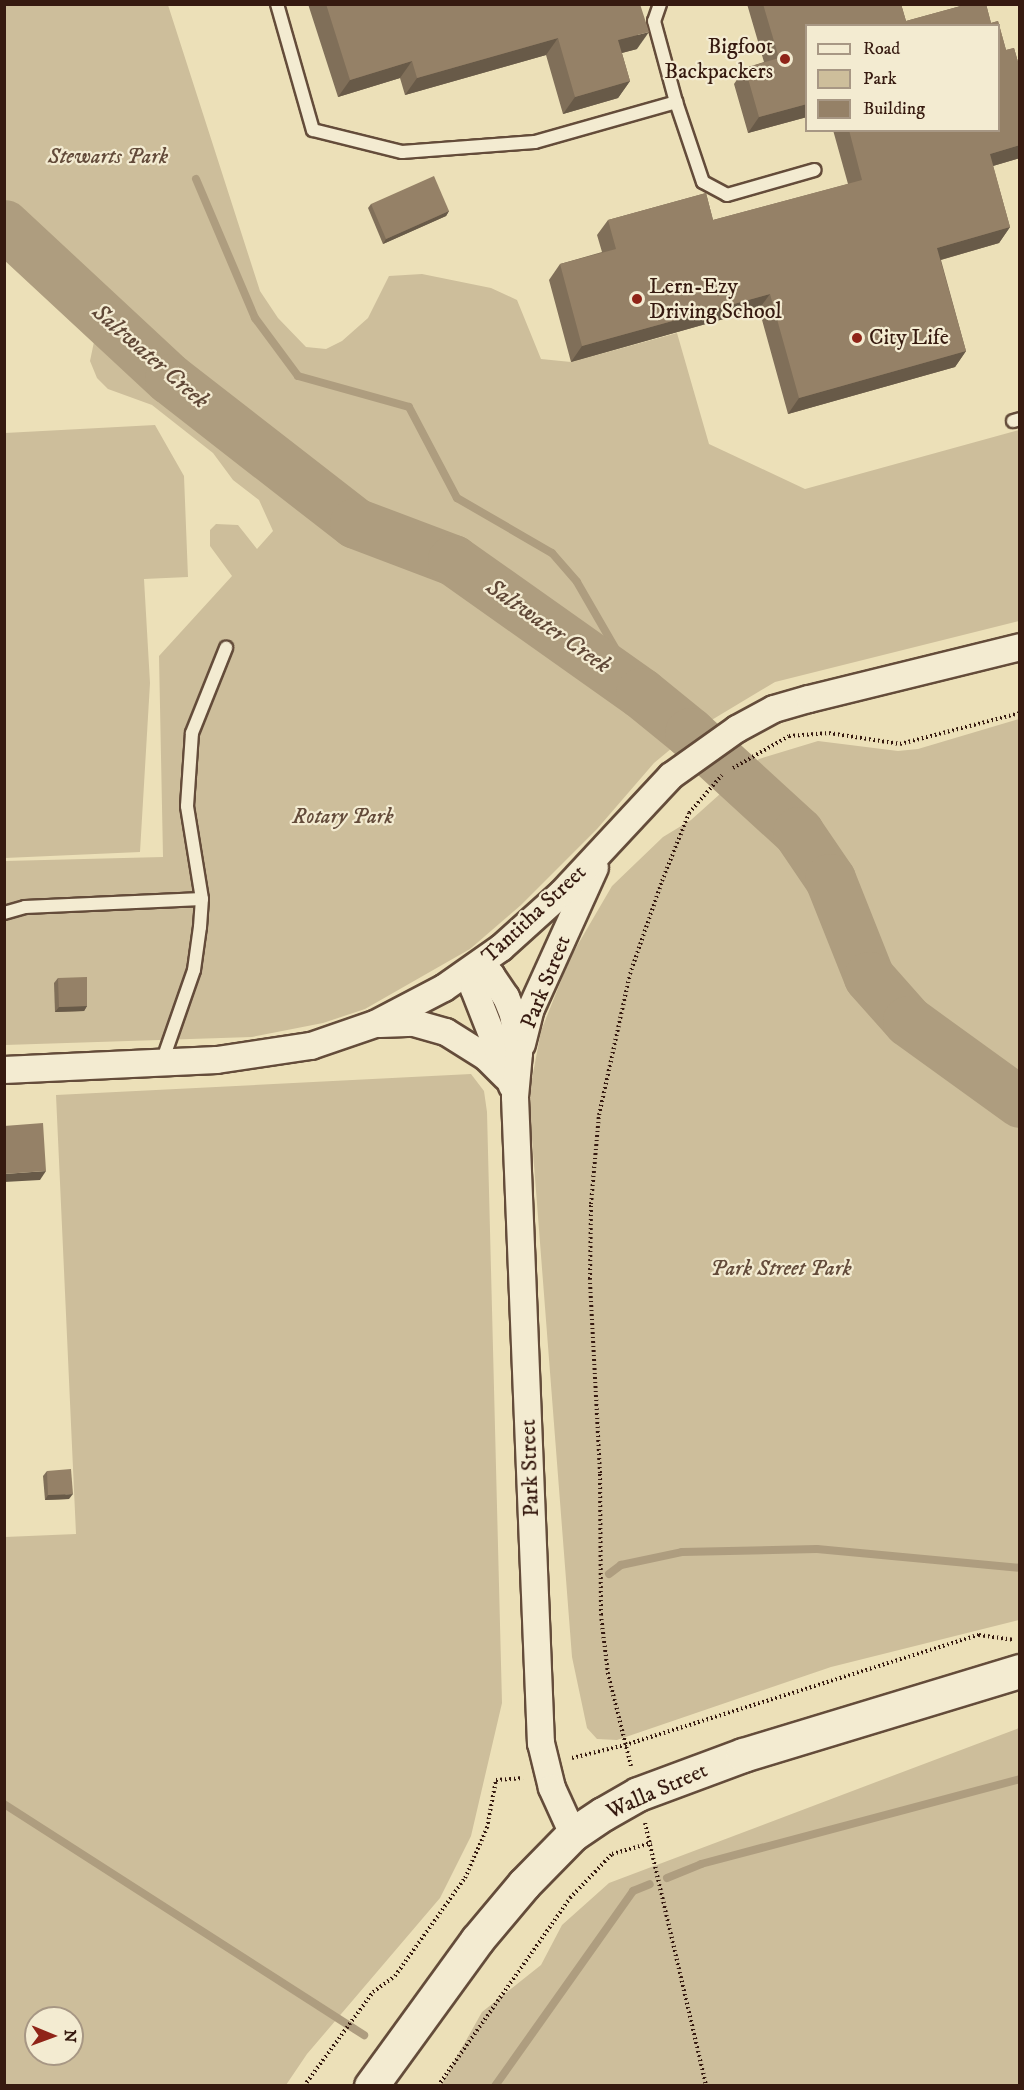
<!DOCTYPE html>
<style>
body{margin:0}
#map{position:relative;width:1024px;height:2090px;overflow:hidden;background:#ece0b8;font-family:"IM FELL DW Pica",serif}
div>[style]{position:absolute}
[style*='--x']{left:calc(var(--x)*1px);top:calc(var(--y)*1px);width:calc(var(--w)*1px);rotate:calc(var(--a)*1deg)}
.green>*{inset:0;background:#cdbe9b}
.stream>*{height:8px;margin:-4px;padding:0 4px;transform-origin:4px;border-radius:4px;background:#ae9d7f}
.river>*{height:51px;margin:-25.5px;padding:0 25.5px;transform-origin:25.5px;border-radius:25.5px;background:#ae9d7f}
.path>*{height:4px;margin-top:-2px;transform-origin:0;background:repeating-linear-gradient(90deg,#361a10 0 1.5px,transparent 0 4.5px)}
.roads{filter:drop-shadow(2px 0 #644c3a) drop-shadow(-2px 0 #644c3a) drop-shadow(0 2px #644c3a) drop-shadow(0 -2px #644c3a)}
.lane>*{height:12px;margin:-6px;padding:0 6px;transform-origin:6px;border-radius:6px;background:#f3ebd1}
.street>*{height:26px;margin:-13px;padding:0 13px;transform-origin:13px;border-radius:13px;background:#f3ebd1}
.secondary>*{height:33px;margin:-16.5px;padding:0 16.5px;transform-origin:16.5px;border-radius:16.5px;background:#f3ebd1}
.wall>*{inset:0;background:#806f59}
.shaded-wall>*{inset:0;background:#685a48}
.building>*{inset:0;background:#958167}
.dots>*{width:16px;height:16px;translate:-50% -50%;box-sizing:border-box;border:3px solid #f3ebd1;border-radius:50%}
span{translate:-50% -50%;white-space:nowrap;text-align:center;line-height:1.15;-webkit-text-stroke:4.5px #f3ebd1;paint-order:stroke}
.poi-label{font-size:22px;color:#361a10}
.right{translate:-100% -50%;text-align:right}
.left{translate:0 -50%;text-align:left}
.park-label{font-size:22px;color:#634b3a;font-style:italic}
.street-label{font-size:22px;color:#361a10}
.water-label{font-size:24px;color:#604837;font-style:italic}
.frame{position:absolute;inset:0;border:6px solid #361a10;pointer-events:none}
.legend{position:absolute;left:805px;top:24px;width:195px;height:108px;box-sizing:border-box;background:#f3ebd1;border:2px solid #a79784;margin:0;padding:8px 10px;list-style:none;font-size:18px;color:#361a10}
.legend li{display:flex;align-items:center;gap:12px;height:30px}
.legend b{width:30px;border:2px solid #a79784}
.north{position:absolute;left:24px;top:2006px;width:60px;height:60px;box-sizing:border-box;background:#f3ebd1;border:2px solid #a79784;border-radius:50%;rotate:91deg;font-size:16px;font-weight:700;line-height:24px;text-align:center;color:#361a10}
.north::after{content:'';display:block;margin:auto;width:21px;height:27px;background:#8f2418;clip-path:polygon(50% 0,100% 100%,50% 72%,0 100%)}
</style>
<div id="map">
<div class="green">
<i style="clip-path:polygon(5px 5px,168px 5px,260px 291px,278px 318px,306px 347px,326px 349px,342px 341px,368px 318px,389px 276px,422px 274px,491px 288px,517px 300px,541px 359px,571px 362px,677px 333px,709px 444px,805px 489px,1019px 430px,1019px 621px,775px 682px,690px 733px,654px 763px,597px 829px,521px 905px,470px 949px,365px 1009px,323px 1023px,252px 1037px,5px 1045px,5px 861px,163px 857px,159px 656px,232px 576px,210px 546px,210px 530px,216px 524px,238px 525px,257px 549px,273px 531px,259px 500px,233px 480px,213px 453px,152px 405px,108px 389px,97px 378px,90px 361px,95px 337px,122px 348px,235px 455px,271px 477px,283px 457px,131px 326px,5px 202px)"></i>
<i style="clip-path:polygon(155px 425px,184px 476px,188px 577px,144px 579px,150px 683px,140px 852px,5px 858px,5px 433px)"></i>
<i style="clip-path:polygon(1019px 719px,1019px 1620px,831px 1667px,617px 1740px,597px 1739px,587px 1728px,572px 1657px,531px 1126px,531px 1084px,541px 1031px,570px 958px,612px 886px,663px 837px,691px 820px,759px 759px,818px 741px,898px 751px,918px 749px)"></i>
<i style="clip-path:polygon(evenodd,471px 1074px,484px 1091px,487px 1112px,502px 1703px,471px 1836px,440px 1898px,307px 2054px,286px 2085px,5px 2085px,5px 1537px,76px 1534px,56px 1095px,471px 1074px,36px 2018px,72px 2018px,72px 2054px,36px 2054px,36px 2018px)"></i>
<i style="clip-path:polygon(1019px 1728px,1019px 2085px,441px 2085px,482px 2012px,541px 1965px,562px 1925px,609px 1883px)"></i>
</div>
<div class="stream">
<i style="--x:196;--y:179;--w:151;--a:67"></i>
<i style="--x:255;--y:318;--w:72;--a:53.4"></i>
<i style="--x:298;--y:376;--w:115;--a:15.6"></i>
<i style="--x:409;--y:407;--w:103;--a:62.2"></i>
<i style="--x:457;--y:498;--w:110;--a:30.1"></i>
<i style="--x:552;--y:553;--w:38;--a:49"></i>
<i style="--x:577;--y:582;--w:128;--a:60"></i>
<i style="--x:609;--y:1574;--w:15;--a:-37"></i>
<i style="--x:621;--y:1565;--w:62;--a:-12"></i>
<i style="--x:682;--y:1552;--w:135;--a:-1.3"></i>
<i style="--x:817;--y:1549;--w:204;--a:5.3"></i>
<i style="--x:4;--y:1804;--w:428;--a:32.7"></i>
<i style="--x:667;--y:1878;--w:37;--a:-22"></i>
<i style="--x:701;--y:1864;--w:330;--a:-14.9"></i>
<i style="--x:495;--y:2086;--w:239;--a:-54.7"></i>
<i style="--x:633;--y:1891;--w:18;--a:-22"></i>
</div>
<div class="river">
<i style="--x:4;--y:225;--w:226;--a:42.9"></i>
<i style="--x:170;--y:379;--w:234;--a:37.9"></i>
<i style="--x:355;--y:523;--w:105;--a:20.7"></i>
<i style="--x:453;--y:560;--w:230;--a:35.3"></i>
<i style="--x:641;--y:693;--w:63;--a:39.2"></i>
<i style="--x:690;--y:733;--w:147;--a:42.5"></i>
<i style="--x:798;--y:832;--w:57;--a:55.8"></i>
<i style="--x:830;--y:879;--w:105;--a:68.3"></i>
<i style="--x:869;--y:977;--w:59;--a:48.4"></i>
<i style="--x:908;--y:1021;--w:138;--a:35.9"></i>
</div>
<div class="path">
<i style="--x:733;--y:768;--w:64;--a:-29.7"></i>
<i style="--x:789;--y:736;--w:40;--a:-4.3"></i>
<i style="--x:829;--y:733;--w:72;--a:8.8"></i>
<i style="--x:900;--y:744;--w:124;--a:-14.5"></i>
<i style="--x:572;--y:1758;--w:55;--a:-13.8"></i>
<i style="--x:625;--y:1745;--w:371;--a:-17.3"></i>
<i style="--x:979;--y:1635;--w:34;--a:8"></i>
<i style="--x:631;--y:1766;--w:95;--a:-104"></i>
<i style="--x:608;--y:1674;--w:59;--a:-96.8"></i>
<i style="--x:601;--y:1615;--w:142;--a:-90.4"></i>
<i style="--x:600;--y:1473;--w:194;--a:-93"></i>
<i style="--x:590;--y:1279;--w:75;--a:-89.2"></i>
<i style="--x:591;--y:1204;--w:89;--a:-84.9"></i>
<i style="--x:599;--y:1115;--w:144;--a:-77.6"></i>
<i style="--x:630;--y:974;--w:98;--a:-71"></i>
<i style="--x:662;--y:881;--w:73;--a:-68.3"></i>
<i style="--x:689;--y:813;--w:50;--a:-49"></i>
<i style="--x:645;--y:1823;--w:270;--a:76.9"></i>
<i style="--x:304;--y:2086;--w:117;--a:-53.7"></i>
<i style="--x:373;--y:1992;--w:27;--a:-36"></i>
<i style="--x:395;--y:1976;--w:120;--a:-54.5"></i>
<i style="--x:465;--y:1878;--w:55;--a:-66.3"></i>
<i style="--x:487;--y:1828;--w:49;--a:-79.4"></i>
<i style="--x:496;--y:1780;--w:27;--a:-4"></i>
<i style="--x:438;--y:2086;--w:230;--a:-54.9"></i>
<i style="--x:570;--y:1898;--w:61;--a:-46.3"></i>
<i style="--x:612;--y:1854;--w:41;--a:-15.8"></i>
</div>
<div class="roads">
<div class="lane">
<i style="--x:277;--y:4;--w:131;--a:74.1"></i>
<i style="--x:313;--y:130;--w:92;--a:13.9"></i>
<i style="--x:402;--y:152;--w:133;--a:-4.3"></i>
<i style="--x:535;--y:142;--w:147;--a:-15.8"></i>
<i style="--x:676;--y:102;--w:84;--a:71.4"></i>
<i style="--x:703;--y:182;--w:27;--a:28"></i>
<i style="--x:727;--y:195;--w:91;--a:-16"></i>
<i style="--x:660;--y:4;--w:18;--a:109"></i>
<i style="--x:654;--y:21;--w:84;--a:74.8"></i>
<i style="--x:1013;--y:421;--w:7;--a:-16"></i>
<i style="--x:4;--y:913;--w:22;--a:-16"></i>
<i style="--x:25;--y:907;--w:177;--a:-2.6"></i>
<i style="--x:162;--y:1062;--w:97;--a:-70.8"></i>
<i style="--x:194;--y:970;--w:43;--a:-82.1"></i>
<i style="--x:200;--y:927;--w:28;--a:-86"></i>
<i style="--x:202;--y:899;--w:94;--a:-99.2"></i>
<i style="--x:187;--y:806;--w:73;--a:-86.1"></i>
<i style="--x:192;--y:733;--w:92;--a:-68.2"></i>
</div>
<div class="street">
<i style="--x:380;--y:1024;--w:34;--a:-2"></i>
<i style="--x:414;--y:1023;--w:33;--a:16"></i>
<i style="--x:446;--y:1032;--w:47;--a:32"></i>
<i style="--x:486;--y:1057;--w:28;--a:45"></i>
<i style="--x:522;--y:1044;--w:34;--a:-76"></i>
<i style="--x:530;--y:1011;--w:157;--a:-65.6"></i>
<i style="--x:4;--y:1070;--w:213;--a:-2.7"></i>
<i style="--x:217;--y:1060;--w:95;--a:-8.5"></i>
<i style="--x:311;--y:1046;--w:68;--a:-19"></i>
<i style="--x:375;--y:1024;--w:78;--a:-27.6"></i>
<i style="--x:444;--y:988;--w:70;--a:-35.1"></i>
<i style="--x:501;--y:948;--w:82;--a:-42"></i>
<i style="--x:562;--y:893;--w:160;--a:-47"></i>
<i style="--x:671;--y:776;--w:81;--a:-35.5"></i>
<i style="--x:737;--y:729;--w:42;--a:-28.4"></i>
<i style="--x:774;--y:709;--w:36;--a:-16"></i>
<i style="--x:809;--y:699;--w:217;--a:-13.8"></i>
<i style="--x:512;--y:1086;--w:104;--a:-111.4"></i>
<i style="--x:474;--y:989;--w:21;--a:-85"></i>
<i style="--x:476;--y:968;--w:17;--a:25"></i>
<i style="--x:491;--y:975;--w:27;--a:56"></i>
<i style="--x:506;--y:997;--w:18;--a:68"></i>
<i style="--x:513;--y:1014;--w:39;--a:81"></i>
<i style="--x:519;--y:1053;--w:44;--a:95.2"></i>
<i style="--x:515;--y:1097;--w:647;--a:87.7"></i>
<i style="--x:541;--y:1743;--w:46;--a:76.3"></i>
<i style="--x:552;--y:1788;--w:51;--a:65.5"></i>
</div>
<div class="secondary">
<i style="--x:371;--y:2086;--w:180;--a:-54"></i>
<i style="--x:477;--y:1940;--w:73;--a:-50"></i>
<i style="--x:524;--y:1884;--w:70;--a:-45.6"></i>
<i style="--x:573;--y:1834;--w:36;--a:-34"></i>
<i style="--x:603;--y:1814;--w:40;--a:-29.7"></i>
<i style="--x:638;--y:1794;--w:112;--a:-20.4"></i>
<i style="--x:743;--y:1755;--w:289;--a:-16.9"></i>
</div>
</div>
<div class="wall">
<i style="clip-path:polygon(308px 4px,640px 4px,637px 49px,622px 53px,630px 81px,618px 98px,563px 114px,546px 55px,405px 95px,400px 78px,338px 97px)"></i>
<i style="clip-path:polygon(747px 4px,901px 4px,906px 21px,968px 4px,986px 4px,991px 23px,998px 21px,1006px 50px,1014px 48px,1020px 69px,1020px 158px,993px 166px,1010px 227px,999px 243px,941px 260px,966px 351px,955px 367px,788px 414px,759px 309px,571px 362px,549px 280px,560px 264px,602px 252px,597px 235px,608px 220px,706px 193px,713px 220px,848px 184px,833px 130px,999px 130px,999px 26px,807px 26px,807px 117px,748px 133px,734px 84px,745px 68px,764px 62px)"></i>
<i style="clip-path:polygon(371px 204px,449px 211px,446px 216px,383px 244px,368px 208px)"></i>
<i style="clip-path:polygon(58px 978px,87px 1006px,84px 1011px,55px 1012px,54px 983px)"></i>
<i style="clip-path:polygon(47px 1471px,69px 1499px,45px 1500px,43px 1476px)"></i>
</div>
<div class="shaded-wall">
<i style="clip-path:polygon(649px 32px,637px 49px,606px 57px,618px 40px)"></i>
<i style="clip-path:polygon(558px 38px,546px 55px,405px 95px,417px 78px)"></i>
<i style="clip-path:polygon(412px 61px,400px 78px,338px 97px,350px 80px)"></i>
<i style="clip-path:polygon(630px 81px,618px 98px,563px 114px,575px 97px)"></i>
<i style="clip-path:polygon(807px 104px,807px 117px,748px 133px,759px 117px)"></i>
<i style="clip-path:polygon(1020px 145px,1020px 158px,979px 170px,990px 154px)"></i>
<i style="clip-path:polygon(449px 211px,446px 216px,383px 244px,386px 239px)"></i>
<i style="clip-path:polygon(1010px 227px,999px 243px,926px 264px,937px 248px)"></i>
<i style="clip-path:polygon(770px 294px,759px 309px,571px 362px,582px 346px)"></i>
<i style="clip-path:polygon(966px 351px,955px 367px,788px 414px,799px 398px)"></i>
<i style="clip-path:polygon(87px 1006px,84px 1011px,55px 1012px,59px 1007px)"></i>
<i style="clip-path:polygon(46px 1171px,40px 1180px,4px 1182px,4px 1174px)"></i>
<i style="clip-path:polygon(73px 1494px,69px 1499px,45px 1500px,48px 1495px)"></i>
</div>
<div class="building">
<i style="clip-path:polygon(326px 4px,640px 4px,649px 32px,618px 40px,630px 81px,575px 97px,558px 38px,417px 78px,412px 61px,350px 80px)"></i>
<i style="clip-path:polygon(763px 4px,901px 4px,906px 21px,968px 4px,986px 4px,991px 23px,998px 21px,1006px 50px,1014px 48px,1020px 69px,1020px 145px,990px 154px,1010px 227px,937px 248px,966px 351px,799px 398px,770px 294px,582px 346px,560px 264px,616px 249px,608px 220px,706px 193px,713px 220px,862px 180px,849px 130px,999px 130px,999px 26px,807px 26px,807px 104px,759px 117px,745px 68px,779px 58px)"></i>
<i style="clip-path:polygon(434px 176px,449px 211px,386px 239px,371px 204px)"></i>
<i style="clip-path:polygon(87px 977px,87px 1006px,59px 1007px,58px 978px)"></i>
<i style="clip-path:polygon(43px 1123px,46px 1171px,4px 1174px,4px 1126px)"></i>
<i style="clip-path:polygon(71px 1469px,73px 1494px,48px 1495px,47px 1471px)"></i>
</div>
<div class="dots">
<i style="left:785px;top:59px;background:#8f2418"></i>
<i style="left:637px;top:299px;background:#8f2418"></i>
<i style="left:857px;top:338px;background:#8f2418"></i>
</div>
<div class="poi-label">
<span class="right" style="left:773px;top:59px">Bigfoot<br>Backpackers</span>
<span class="left" style="left:649px;top:299px">Lern-Ezy<br>Driving School</span>
<span class="left" style="left:869px;top:338px">City Life</span>
</div>
<div class="park-label">
<span style="left:108px;top:157px">Stewarts Park</span>
<span style="left:343px;top:817px">Rotary Park</span>
<span style="left:781px;top:1269px">Park Street Park</span>
</div>
<div class="street-label">
<span style="left:534px;top:914px;rotate:-43deg">Tantitha Street</span>
<span style="left:546px;top:982px;rotate:-68deg">Park Street</span>
<span style="left:530px;top:1468px;rotate:-92deg">Park Street</span>
<span style="left:657px;top:1791px;rotate:-24deg">Walla Street</span>
</div>
<div class="water-label">
<span style="left:150px;top:357px;rotate:41deg">Saltwater Creek</span>
<span style="left:548px;top:627px;rotate:35deg">Saltwater Creek</span>
</div>
<div class="frame"></div>
<ul class="legend">
<li><b style="height:8px;background:#f3ebd1"></b>Road</li>
<li><b style="height:16px;background:#cdbe9b"></b>Park</li>
<li><b style="height:16px;background:#958167"></b>Building</li>
</ul>
<div class="north">N</div>
</div>
